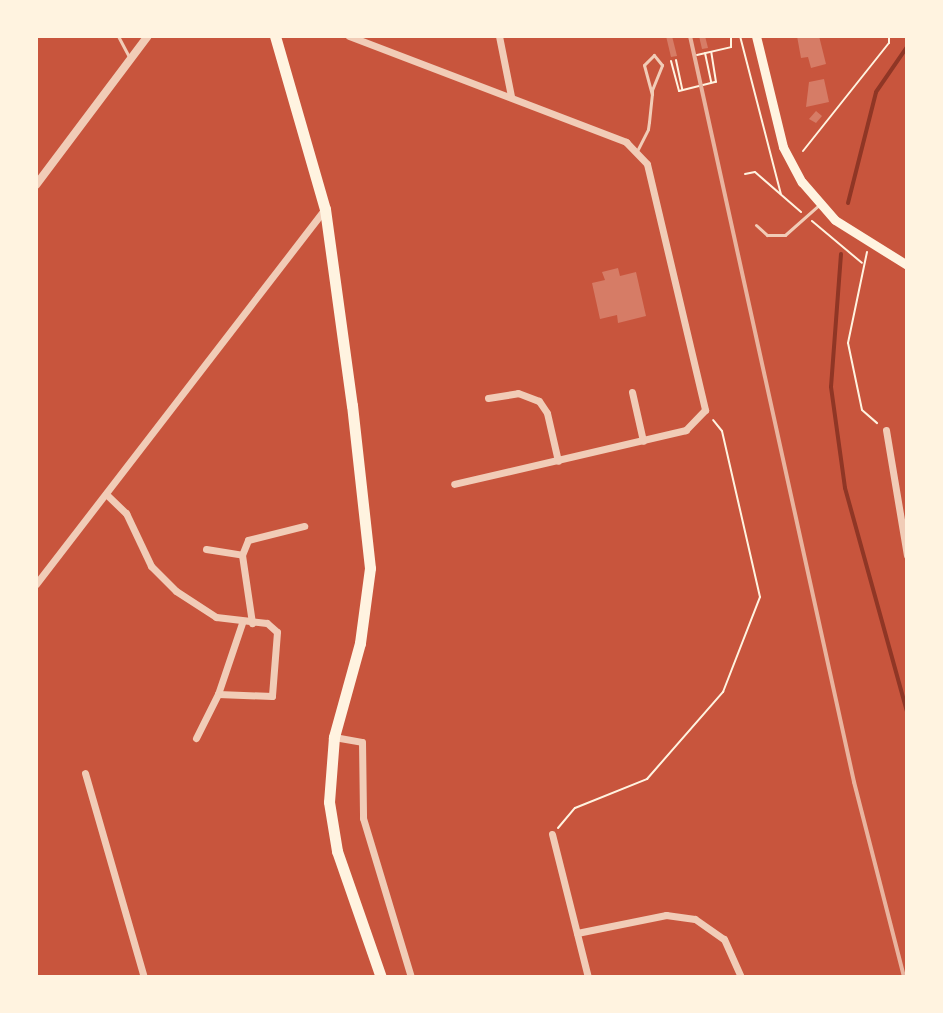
<!DOCTYPE html>
<style>
body{margin:0}
#map{position:relative;width:943px;height:1013px;overflow:hidden;background:#c8553d;font-family:Signika,sans-serif}
div>[style]{position:absolute}
[style*='--x']{left:calc(var(--x)*1px);top:calc(var(--y)*1px);width:calc(var(--w)*1px);rotate:calc(var(--a)*1deg)}
.stream>*{height:4px;margin:-2px;padding:0 2px;transform-origin:2px;border-radius:2px;background:#8f3625}
.building>*{inset:0;background:#d67c66}
.path>*{height:2px;margin:-1px;padding:0 1px;transform-origin:1px;border-radius:1px;background:#fff3e0}
.service>*{height:3px;margin:-1.5px;padding:0 1.5px;transform-origin:1.5px;border-radius:1.5px;background:#f1ccb7}
.minor>*{height:7px;margin:-3.5px;padding:0 3.5px;transform-origin:3.5px;border-radius:3.5px;background:#f1ccb7}
.tertiary>*{height:8px;margin:-4px;padding:0 4px;transform-origin:4px;border-radius:4px;background:#f1ccb7}
.secondary>*{height:9px;margin:-4.5px;padding:0 4.5px;transform-origin:4.5px;border-radius:4.5px;background:#fff3e0}
.primary>*{height:11px;margin:-5.5px;padding:0 5.5px;transform-origin:5.5px;border-radius:5.5px;background:#fff3e0}
.rail>*{height:4px;margin:-2px;padding:0 2px;transform-origin:2px;border-radius:2px;background:#e9b49f}
span{translate:-50% -50%;white-space:nowrap;text-align:center;line-height:1.15;-webkit-text-stroke:6px #fff3e0;paint-order:stroke}
.frame{position:absolute;inset:0;border:38px solid #fff3e0;pointer-events:none}
</style>
<div id="map">
<div class="stream">
<i style="--x:848;--y:203;--w:114;--a:-75.8"></i>
<i style="--x:876;--y:92;--w:55;--a:-55.4"></i>
<i style="--x:841;--y:254;--w:133;--a:94.3"></i>
<i style="--x:831;--y:387;--w:102;--a:82.1"></i>
<i style="--x:845;--y:488;--w:231;--a:74.5"></i>
</div>
<div class="building">
<i style="clip-path:polygon(666px 36px,672px 36px,677px 56px,671px 57px)"></i>
<i style="clip-path:polygon(699px 36px,705px 36px,708px 48px,702px 49px)"></i>
<i style="clip-path:polygon(797px 36px,819px 36px,826px 64px,811px 68px,808px 57px,801px 58px)"></i>
<i style="clip-path:polygon(824px 79px,829px 102px,806px 107px,809px 82px)"></i>
<i style="clip-path:polygon(816px 111px,822px 116px,816px 123px,809px 119px)"></i>
<i style="clip-path:polygon(618px 268px,620px 276px,636px 272px,646px 316px,618px 323px,617px 315px,600px 319px,592px 283px,605px 280px,602px 272px)"></i>
</div>
<div class="path">
<i style="--x:740;--y:36;--w:163;--a:75.5"></i>
<i style="--x:705;--y:53;--w:30;--a:78"></i>
<i style="--x:697;--y:55;--w:35;--a:-13"></i>
<i style="--x:731;--y:47;--w:11;--a:-90"></i>
<i style="--x:676;--y:60;--w:30;--a:78"></i>
<i style="--x:671;--y:61;--w:31;--a:75"></i>
<i style="--x:679;--y:91;--w:38;--a:-14"></i>
<i style="--x:716;--y:82;--w:30;--a:-99"></i>
<i style="--x:803;--y:151;--w:138;--a:-51.5"></i>
<i style="--x:889;--y:43;--w:7;--a:-90"></i>
<i style="--x:745;--y:174;--w:10;--a:-11"></i>
<i style="--x:755;--y:172;--w:61;--a:41"></i>
<i style="--x:812;--y:221;--w:65;--a:40"></i>
<i style="--x:867;--y:252;--w:93;--a:101.8"></i>
<i style="--x:848;--y:343;--w:68;--a:78.2"></i>
<i style="--x:862;--y:410;--w:20;--a:41"></i>
<i style="--x:558;--y:828;--w:26;--a:-50"></i>
<i style="--x:575;--y:808;--w:78;--a:-21.9"></i>
<i style="--x:647;--y:779;--w:116;--a:-48.9"></i>
<i style="--x:723;--y:692;--w:102;--a:-68.7"></i>
<i style="--x:760;--y:597;--w:170;--a:-102.9"></i>
<i style="--x:722;--y:431;--w:14;--a:-129"></i>
</div>
<div class="service">
<i style="--x:118;--y:36;--w:24;--a:62"></i>
<i style="--x:638;--y:149;--w:22;--a:-63"></i>
<i style="--x:648;--y:129;--w:7;--a:-82"></i>
<i style="--x:649;--y:122;--w:28;--a:-84"></i>
<i style="--x:652;--y:94;--w:4;--a:-90"></i>
<i style="--x:652;--y:90;--w:27;--a:-68"></i>
<i style="--x:662;--y:65;--w:13;--a:-129"></i>
<i style="--x:654;--y:55;--w:14;--a:135"></i>
<i style="--x:644;--y:65;--w:30;--a:75"></i>
<i style="--x:756;--y:225;--w:15;--a:42"></i>
<i style="--x:767;--y:235;--w:18;--a:0"></i>
<i style="--x:785;--y:235;--w:45;--a:-41.4"></i>
</div>
<div class="minor">
<i style="--x:349;--y:36;--w:297;--a:20.9"></i>
<i style="--x:626;--y:142;--w:30;--a:46"></i>
<i style="--x:647;--y:164;--w:253;--a:76.7"></i>
<i style="--x:705;--y:410;--w:28;--a:134"></i>
<i style="--x:686;--y:430;--w:238;--a:166.9"></i>
<i style="--x:499;--y:36;--w:61;--a:78.7"></i>
<i style="--x:632;--y:392;--w:50;--a:77.3"></i>
<i style="--x:488;--y:398;--w:30;--a:-9"></i>
<i style="--x:518;--y:393;--w:22;--a:21"></i>
<i style="--x:539;--y:401;--w:14;--a:56"></i>
<i style="--x:547;--y:413;--w:49;--a:77.1"></i>
<i style="--x:886;--y:430;--w:127;--a:80.5"></i>
<i style="--x:106;--y:494;--w:28;--a:44"></i>
<i style="--x:126;--y:513;--w:59;--a:64.7"></i>
<i style="--x:151;--y:566;--w:35;--a:45"></i>
<i style="--x:176;--y:591;--w:48;--a:33"></i>
<i style="--x:216;--y:617;--w:51;--a:6.7"></i>
<i style="--x:267;--y:623;--w:13;--a:42"></i>
<i style="--x:277;--y:632;--w:64;--a:94.5"></i>
<i style="--x:272;--y:696;--w:54;--a:-177.9"></i>
<i style="--x:206;--y:549;--w:36;--a:9"></i>
<i style="--x:242;--y:555;--w:16;--a:-68"></i>
<i style="--x:248;--y:540;--w:58;--a:-14"></i>
<i style="--x:242;--y:555;--w:69;--a:81.6"></i>
<i style="--x:36;--y:584;--w:473;--a:-52.4"></i>
<i style="--x:334;--y:737;--w:28;--a:10"></i>
<i style="--x:362;--y:742;--w:76;--a:89.2"></i>
<i style="--x:363;--y:818;--w:166;--a:73.2"></i>
<i style="--x:196;--y:738;--w:49;--a:-63.4"></i>
<i style="--x:218;--y:694;--w:75;--a:-71.3"></i>
<i style="--x:85;--y:773;--w:212;--a:73.9"></i>
<i style="--x:552;--y:834;--w:147;--a:75.9"></i>
<i style="--x:577;--y:933;--w:91;--a:-11.4"></i>
<i style="--x:666;--y:915;--w:29;--a:8"></i>
<i style="--x:695;--y:919;--w:35;--a:35"></i>
<i style="--x:724;--y:939;--w:42;--a:65.9"></i>
</div>
<div class="tertiary">
<i style="--x:36;--y:185;--w:186;--a:-53.1"></i>
</div>
<div class="secondary">
<i style="--x:756;--y:36;--w:114;--a:76.3"></i>
<i style="--x:783;--y:147;--w:40;--a:62"></i>
<i style="--x:802;--y:182;--w:50;--a:49"></i>
<i style="--x:835;--y:220;--w:85;--a:32"></i>
</div>
<div class="primary">
<i style="--x:275;--y:36;--w:180;--a:73.9"></i>
<i style="--x:325;--y:209;--w:198;--a:82.2"></i>
<i style="--x:352;--y:405;--w:164;--a:83.7"></i>
<i style="--x:370;--y:568;--w:76;--a:97.6"></i>
<i style="--x:360;--y:643;--w:98;--a:105.5"></i>
<i style="--x:334;--y:737;--w:65;--a:94.4"></i>
<i style="--x:329;--y:802;--w:50;--a:80.7"></i>
<i style="--x:337;--y:851;--w:133;--a:70.8"></i>
</div>
<div class="rail">
<i style="--x:690;--y:36;--w:764;--a:77.6"></i>
<i style="--x:854;--y:782;--w:201;--a:75.6"></i>
</div>
<div class="frame"></div>
</div>
